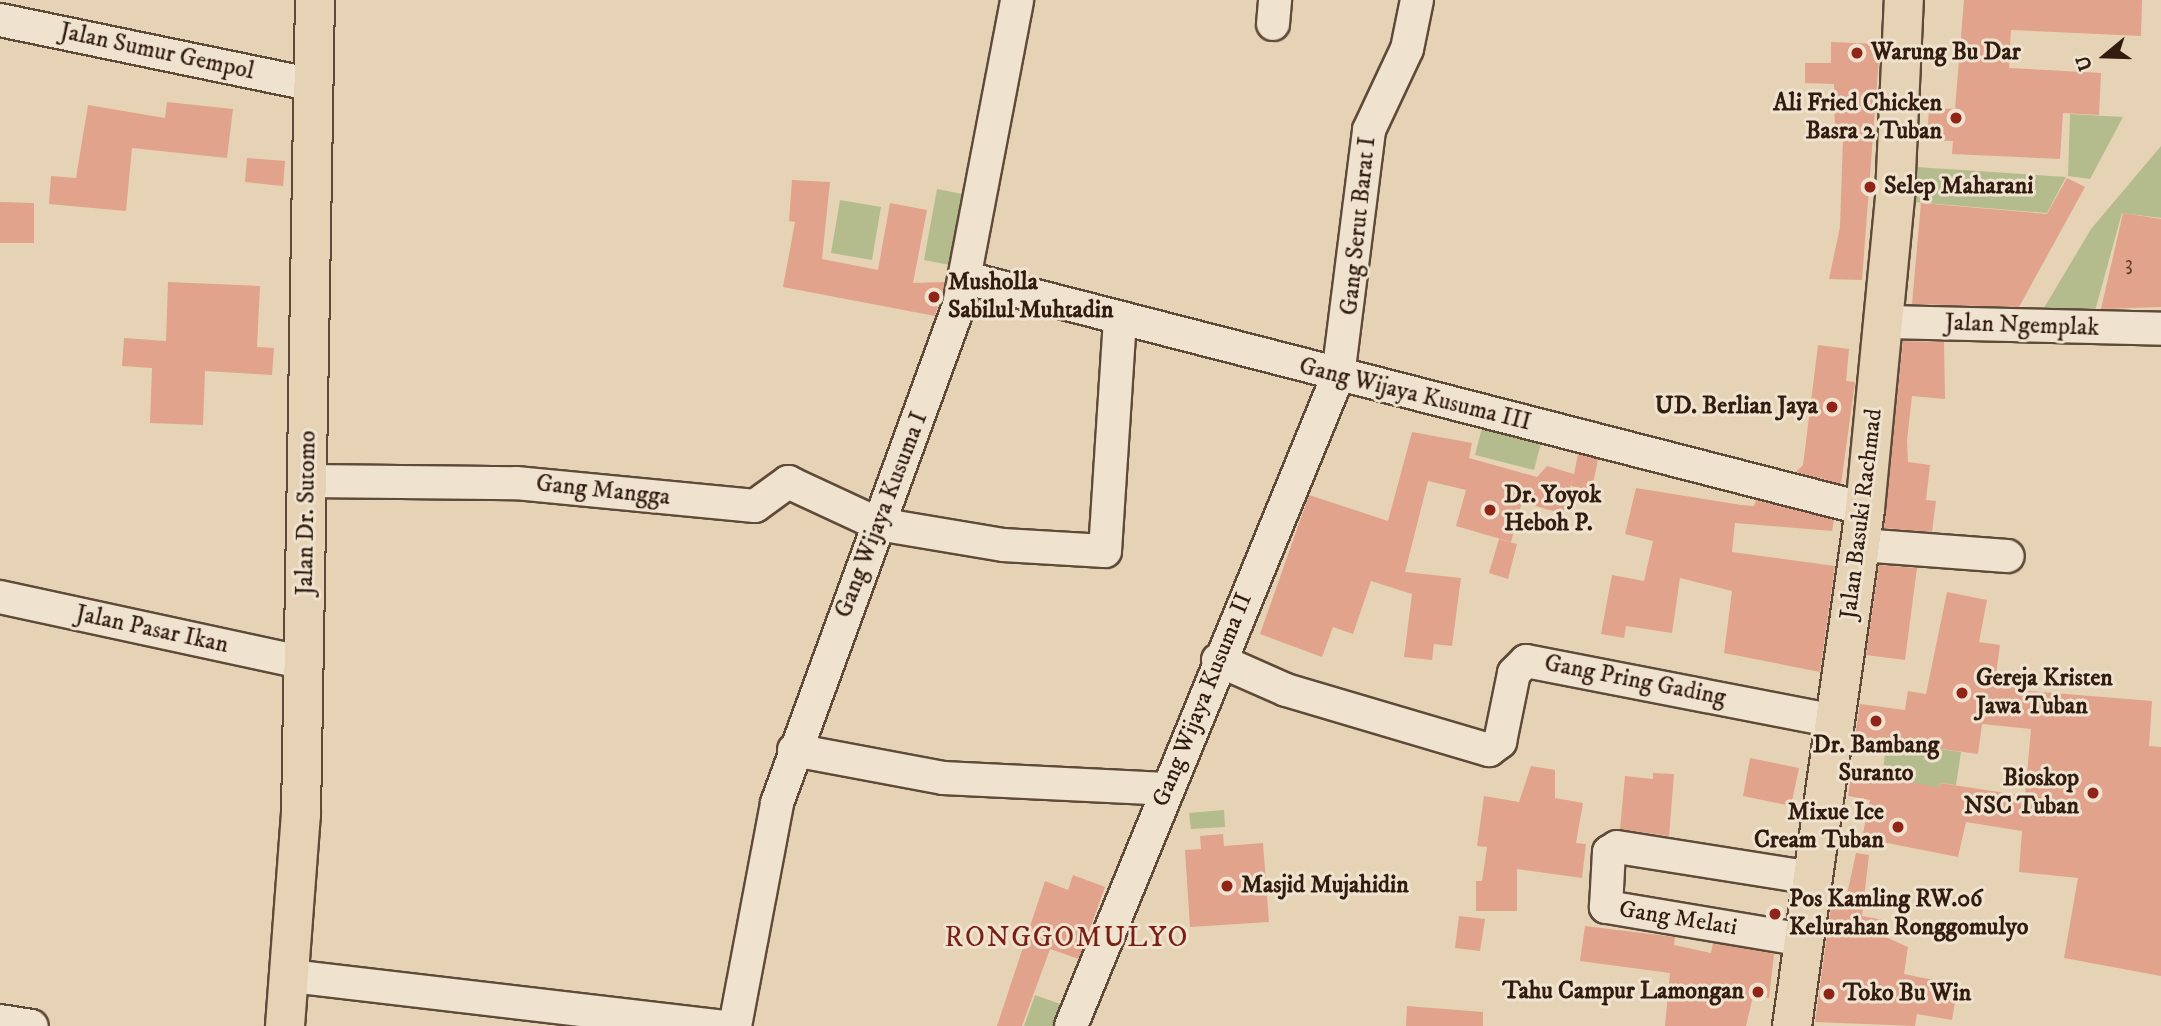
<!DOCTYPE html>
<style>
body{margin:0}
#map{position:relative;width:2161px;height:1026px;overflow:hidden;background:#e6d3b5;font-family:"IM FELL DW Pica",serif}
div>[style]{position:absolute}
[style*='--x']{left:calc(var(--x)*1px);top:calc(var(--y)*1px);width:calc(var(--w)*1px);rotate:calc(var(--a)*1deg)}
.green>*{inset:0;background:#b4bc8d}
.building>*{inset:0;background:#e1a38c}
.roads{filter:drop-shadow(2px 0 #5f4a39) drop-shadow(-2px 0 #5f4a39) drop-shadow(0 2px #5f4a39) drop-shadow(0 -2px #5f4a39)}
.minor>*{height:32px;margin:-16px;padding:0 16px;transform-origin:16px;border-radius:16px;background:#efe2cf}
.major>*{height:38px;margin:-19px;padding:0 19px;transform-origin:19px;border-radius:19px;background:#e6d3b5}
.dots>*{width:19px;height:19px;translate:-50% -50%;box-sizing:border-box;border:4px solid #efe2cf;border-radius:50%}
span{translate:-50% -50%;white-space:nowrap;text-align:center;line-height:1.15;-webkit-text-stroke:6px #efe2cf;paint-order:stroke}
.number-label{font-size:21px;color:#5e3e2f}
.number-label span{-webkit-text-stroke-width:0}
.street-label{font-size:24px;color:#321c10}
.poi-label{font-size:24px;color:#321c10;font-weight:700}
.left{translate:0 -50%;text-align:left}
.right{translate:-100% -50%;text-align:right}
.quarter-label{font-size:28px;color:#7a1f14;letter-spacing:2px}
.north{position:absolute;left:2070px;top:21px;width:70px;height:70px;-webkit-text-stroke:5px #efe2cf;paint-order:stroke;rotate:251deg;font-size:19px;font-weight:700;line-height:28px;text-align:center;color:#321c10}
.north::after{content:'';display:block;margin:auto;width:24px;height:32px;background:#321c10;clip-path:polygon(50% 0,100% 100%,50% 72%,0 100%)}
</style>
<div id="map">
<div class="green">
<i style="clip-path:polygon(2070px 114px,2123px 117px,2090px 179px,2068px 176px)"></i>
<i style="clip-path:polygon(2161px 146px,2161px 218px,2122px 213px,2093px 318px,2038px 318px,2091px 229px)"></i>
<i style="clip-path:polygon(1916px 167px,2066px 177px,2047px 213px,1913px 202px)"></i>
<i style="clip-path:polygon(937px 189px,968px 195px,955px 266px,924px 260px)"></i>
<i style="clip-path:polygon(840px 200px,881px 207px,872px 260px,831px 253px)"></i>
<i style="clip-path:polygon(1482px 428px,1541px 443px,1534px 470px,1475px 455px)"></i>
<i style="clip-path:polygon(1887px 741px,1961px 752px,1956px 785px,1940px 783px,1936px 811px,1907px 807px,1911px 781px,1882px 776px)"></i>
<i style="clip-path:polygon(1224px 810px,1225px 827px,1191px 829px,1189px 813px)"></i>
<i style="clip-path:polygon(1035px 995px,1066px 1006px,1059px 1026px,1024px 1026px)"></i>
</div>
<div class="building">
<i style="clip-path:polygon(1964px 0,2142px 0,2141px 36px,2011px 30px,2009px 68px,2101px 73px,2099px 115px,2063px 113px,2060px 159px,1952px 154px,1953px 141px,1927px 140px,1929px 108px,1955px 109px)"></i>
<i style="clip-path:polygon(1831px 42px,1880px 44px,1862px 280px,1829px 279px,1840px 227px,1843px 139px,1835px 139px,1834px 84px,1805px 83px,1805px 63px,1831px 63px)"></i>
<i style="clip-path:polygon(167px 102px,233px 109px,227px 158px,132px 148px,126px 211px,49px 204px,51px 176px,76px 178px,88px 105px,165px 118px)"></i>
<i style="clip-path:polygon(247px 158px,285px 161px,283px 186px,245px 182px)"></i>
<i style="clip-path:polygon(2067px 178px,2085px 187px,2019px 307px,1912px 304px,1921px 203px,2047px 214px)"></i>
<i style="clip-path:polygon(792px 180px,830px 182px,822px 259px,878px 270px,890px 203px,927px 210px,913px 283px,945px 282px,935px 316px,783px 287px,795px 222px,789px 221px)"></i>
<i style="clip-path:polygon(0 202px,34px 203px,34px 243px,0 243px)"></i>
<i style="clip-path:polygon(2123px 213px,2161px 219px,2161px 307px,2101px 309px)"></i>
<i style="clip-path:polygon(168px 282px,260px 286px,257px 347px,274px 348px,272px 375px,205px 371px,203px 425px,150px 423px,152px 368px,122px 366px,124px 338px,166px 341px)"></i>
<i style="clip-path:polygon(1903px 341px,1944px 342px,1945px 399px,1912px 396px,1907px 440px,1908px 462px,1930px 465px,1926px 500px,1936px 501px,1932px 532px,1884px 528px)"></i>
<i style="clip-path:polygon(1818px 345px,1849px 349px,1846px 381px,1855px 382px,1841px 484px,1796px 472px,1803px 465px)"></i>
<i style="clip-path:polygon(1412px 432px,1472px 443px,1469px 458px,1537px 477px,1547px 466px,1574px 474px,1578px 454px,1598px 459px,1592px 490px,1571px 486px,1573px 477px,1563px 514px,1522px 502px,1511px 542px,1456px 526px,1466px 490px,1428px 481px,1405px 572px,1461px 578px,1452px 646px,1434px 644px,1432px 660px,1404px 657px,1412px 594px,1371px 581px,1353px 634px,1333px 627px,1322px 657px,1260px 634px,1309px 495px,1388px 521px)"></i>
<i style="clip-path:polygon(1636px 488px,1741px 505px,1754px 506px,1756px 500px,1834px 520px,1832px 531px,1735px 523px,1732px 552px,1835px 566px,1820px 672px,1724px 653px,1732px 591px,1680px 578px,1672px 633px,1626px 626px,1624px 638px,1601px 634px,1612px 575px,1644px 581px,1653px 541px,1625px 534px)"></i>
<i style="clip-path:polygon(1499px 539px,1517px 544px,1508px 579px,1489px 573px)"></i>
<i style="clip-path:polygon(1879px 565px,1917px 568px,1905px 660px,1866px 655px)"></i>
<i style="clip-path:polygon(1947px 592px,1987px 600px,1979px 642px,2000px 645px,1996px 674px,2019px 678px,2017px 690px,2152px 701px,2149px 746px,2161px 747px,2161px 976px,2064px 958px,2078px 878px,2019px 872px,2022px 831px,1966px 822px,1958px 857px,1862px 838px,1870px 800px,1848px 796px,1852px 769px,1939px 788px,1940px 783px,2025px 796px,2031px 729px,1982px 724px,1978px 754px,1855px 737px,1860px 704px,1905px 710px,1908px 691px,1926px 694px)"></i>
<i style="clip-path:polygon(1750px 758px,1799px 768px,1791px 806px,1743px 796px)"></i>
<i style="clip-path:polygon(1531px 766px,1555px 770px,1555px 798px,1583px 803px,1576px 843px,1586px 844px,1582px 878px,1517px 869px,1517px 911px,1476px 911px,1476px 881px,1482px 881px,1487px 847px,1477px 846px,1484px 796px,1519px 802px)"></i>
<i style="clip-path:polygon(1653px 773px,1674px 774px,1669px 836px,1620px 829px,1625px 776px,1653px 779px)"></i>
<i style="clip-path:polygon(1223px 834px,1224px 846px,1263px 843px,1269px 922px,1190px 927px,1185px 850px,1201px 849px,1200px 836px)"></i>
<i style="clip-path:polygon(1856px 853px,1869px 855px,1862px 916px,1884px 920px,1881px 935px,1908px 947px,1904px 974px,1958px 985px,1952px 1020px,1917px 1014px,1915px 1026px,1815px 1022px,1831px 906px,1844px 908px)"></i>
<i style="clip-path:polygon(1073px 875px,1105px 887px,1079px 959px,1050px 949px,1022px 1026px,997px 1026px,1045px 881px,1068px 890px)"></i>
<i style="clip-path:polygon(1459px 916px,1485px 919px,1480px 951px,1455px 948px)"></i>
<i style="clip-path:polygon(1585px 926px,1675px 937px,1674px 945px,1711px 953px,1713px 943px,1774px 954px,1769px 998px,1753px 996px,1746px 1026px,1665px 1026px,1670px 973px,1580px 961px)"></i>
<i style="clip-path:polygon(1407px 1006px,1483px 1012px,1483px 1026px,1406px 1026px)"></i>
</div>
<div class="roads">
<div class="minor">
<i style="--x:0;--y:20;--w:322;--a:11.7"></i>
<i style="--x:1273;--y:24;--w:24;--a:-85"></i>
<i style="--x:966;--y:278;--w:928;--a:14.41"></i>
<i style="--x:1884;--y:322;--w:277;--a:1.4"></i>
<i style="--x:308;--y:481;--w:208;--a:0.6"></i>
<i style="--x:516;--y:483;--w:240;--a:5.5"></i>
<i style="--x:755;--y:506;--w:41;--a:-36"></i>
<i style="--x:788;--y:482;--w:99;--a:25"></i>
<i style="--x:878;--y:524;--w:127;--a:9.5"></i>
<i style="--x:1003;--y:545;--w:102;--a:3.4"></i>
<i style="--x:1105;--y:551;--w:233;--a:-86.3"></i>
<i style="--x:1860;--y:545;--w:148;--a:4.3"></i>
<i style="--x:0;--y:597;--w:311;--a:12.2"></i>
<i style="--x:1218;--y:660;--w:74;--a:23.8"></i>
<i style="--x:1286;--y:690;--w:212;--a:16.5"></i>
<i style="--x:1489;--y:750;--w:14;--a:-36"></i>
<i style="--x:1500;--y:742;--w:70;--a:-78.5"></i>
<i style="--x:1514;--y:673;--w:17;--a:-45"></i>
<i style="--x:1526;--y:661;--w:316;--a:11"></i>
<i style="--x:794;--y:750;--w:152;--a:10.6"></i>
<i style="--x:943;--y:778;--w:223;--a:2.8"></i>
<i style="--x:1804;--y:940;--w:201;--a:-170.5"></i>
<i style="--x:1606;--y:907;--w:55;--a:-86.9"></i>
<i style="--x:1609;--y:852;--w:9;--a:-32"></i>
<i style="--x:1617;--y:847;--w:198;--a:9"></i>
<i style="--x:291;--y:976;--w:431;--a:6.7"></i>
<i style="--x:0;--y:1021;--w:32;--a:9"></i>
<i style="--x:735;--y:1026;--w:227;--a:-79.3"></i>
<i style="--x:777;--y:803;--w:530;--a:-69.92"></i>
<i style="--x:959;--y:305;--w:310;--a:-79.2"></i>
<i style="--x:1071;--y:1026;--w:703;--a:-67.67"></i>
<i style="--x:1338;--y:376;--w:248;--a:-82.8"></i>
<i style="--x:1369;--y:130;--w:89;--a:-64.9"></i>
<i style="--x:1407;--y:49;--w:50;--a:-78.5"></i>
</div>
<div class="major">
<i style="--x:285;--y:1026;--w:212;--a:-85.7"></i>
<i style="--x:301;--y:815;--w:815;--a:-89.02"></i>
<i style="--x:1792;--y:1026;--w:522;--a:-81.96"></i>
<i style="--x:1865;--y:509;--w:315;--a:-84.5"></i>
<i style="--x:1895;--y:195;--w:195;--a:-87.4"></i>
</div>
</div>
<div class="dots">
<i style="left:1857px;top:53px;background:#8f2418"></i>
<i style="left:1956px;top:118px;background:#8f2418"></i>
<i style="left:1870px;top:187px;background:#8f2418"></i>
<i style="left:934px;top:297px;background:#8f2418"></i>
<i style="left:1832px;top:407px;background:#8f2418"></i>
<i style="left:1490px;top:510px;background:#8f2418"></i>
<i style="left:1962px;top:693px;background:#8f2418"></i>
<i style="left:1876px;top:721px;background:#8f2418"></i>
<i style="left:2093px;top:793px;background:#8f2418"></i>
<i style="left:1898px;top:827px;background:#8f2418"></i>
<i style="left:1227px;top:886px;background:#8f2418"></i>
<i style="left:1775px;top:914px;background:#8f2418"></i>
<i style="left:1758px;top:992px;background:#8f2418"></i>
<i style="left:1829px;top:994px;background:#8f2418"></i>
</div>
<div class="number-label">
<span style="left:2129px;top:264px">3</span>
</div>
<div class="street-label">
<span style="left:157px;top:52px;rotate:12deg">Jalan Sumur Gempol</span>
<span style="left:1359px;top:226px;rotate:-84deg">Gang Serut Barat I</span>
<span style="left:2022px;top:326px;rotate:2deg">Jalan Ngemplak</span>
<span style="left:1415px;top:395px;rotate:14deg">Gang Wijaya Kusuma III</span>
<span style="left:603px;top:491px;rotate:6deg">Gang Mangga</span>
<span style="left:307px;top:513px;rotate:-89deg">Jalan Dr. Sutomo</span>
<span style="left:1862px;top:514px;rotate:-83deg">Jalan Basuki Rachmad</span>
<span style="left:882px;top:515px;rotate:-69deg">Gang Wijaya Kusuma I</span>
<span style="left:152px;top:630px;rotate:12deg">Jalan Pasar Ikan</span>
<span style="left:1635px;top:681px;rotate:11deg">Gang Pring Gading</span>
<span style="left:1203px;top:700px;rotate:-68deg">Gang Wijaya Kusuma II</span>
<span style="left:1678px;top:919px;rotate:9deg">Gang Melati</span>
</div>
<div class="poi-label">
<span class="left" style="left:1871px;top:53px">Warung Bu Dar</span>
<span class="right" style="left:1942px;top:118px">Ali Fried Chicken<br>Basra 2 Tuban</span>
<span class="left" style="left:1884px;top:187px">Selep Maharani</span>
<span class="left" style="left:948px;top:297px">Musholla<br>Sabilul Muhtadin</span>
<span class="right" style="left:1818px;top:407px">UD. Berlian Jaya</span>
<span class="left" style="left:1504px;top:510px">Dr. Yoyok<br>Heboh P.</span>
<span class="left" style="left:1976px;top:693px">Gereja Kristen<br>Jawa Tuban</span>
<span style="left:1876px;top:760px">Dr. Bambang<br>Suranto</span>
<span class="right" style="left:2079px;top:793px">Bioskop<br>NSC Tuban</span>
<span class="right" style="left:1884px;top:827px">Mixue Ice<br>Cream Tuban</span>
<span class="left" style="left:1241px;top:886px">Masjid Mujahidin</span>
<span class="left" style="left:1789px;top:914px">Pos Kamling RW.06<br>Kelurahan Ronggomulyo</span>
<span class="right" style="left:1744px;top:992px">Tahu Campur Lamongan</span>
<span class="left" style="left:1843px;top:994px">Toko Bu Win</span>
</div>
<div class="quarter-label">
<span style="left:1067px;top:938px">RONGGOMULYO</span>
</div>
<div class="north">U</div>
</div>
